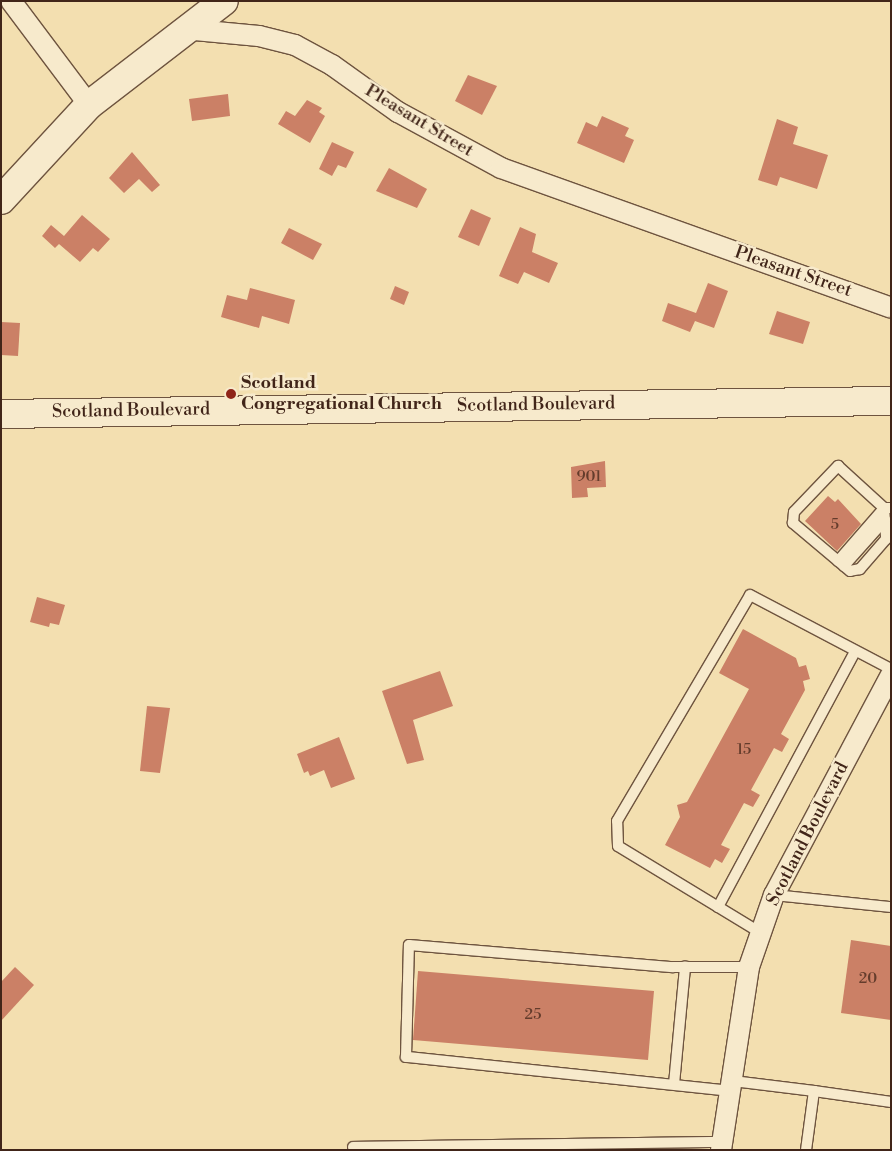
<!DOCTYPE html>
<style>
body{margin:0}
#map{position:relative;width:892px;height:1151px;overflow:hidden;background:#f3dfb0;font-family:"Libre Bodoni",serif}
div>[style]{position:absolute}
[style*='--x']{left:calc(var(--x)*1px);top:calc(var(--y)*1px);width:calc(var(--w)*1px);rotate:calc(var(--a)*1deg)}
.building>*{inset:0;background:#cb8066}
.roads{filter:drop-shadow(1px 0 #6e543f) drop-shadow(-1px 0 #6e543f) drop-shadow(0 1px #6e543f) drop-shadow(0 -1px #6e543f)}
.lane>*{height:10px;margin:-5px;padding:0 5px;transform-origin:5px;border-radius:5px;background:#f7eacc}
.street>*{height:20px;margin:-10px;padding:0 10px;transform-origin:10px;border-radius:10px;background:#f7eacc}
.secondary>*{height:28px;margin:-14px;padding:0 14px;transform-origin:14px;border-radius:14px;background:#f7eacc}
.dots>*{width:14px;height:14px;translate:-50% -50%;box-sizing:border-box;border:2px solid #f7eacc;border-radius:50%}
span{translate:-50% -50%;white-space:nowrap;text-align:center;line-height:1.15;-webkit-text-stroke:5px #f7eacc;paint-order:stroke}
.number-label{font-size:15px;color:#643c2c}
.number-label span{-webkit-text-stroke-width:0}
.street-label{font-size:18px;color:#412519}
.poi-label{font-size:18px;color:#412519;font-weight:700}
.left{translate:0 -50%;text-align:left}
.frame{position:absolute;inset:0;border:2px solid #412519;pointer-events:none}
</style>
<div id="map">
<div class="building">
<i style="clip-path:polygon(468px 75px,497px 86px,482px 115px,455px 101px)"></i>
<i style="clip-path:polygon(228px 94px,230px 116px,192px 121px,189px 99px)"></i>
<i style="clip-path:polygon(307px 100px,322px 108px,319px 112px,325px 116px,310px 143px,278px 124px,286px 111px,295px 116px)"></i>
<i style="clip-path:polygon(602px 116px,629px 128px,625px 136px,634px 140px,624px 163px,577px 143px,586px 122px,597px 127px)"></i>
<i style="clip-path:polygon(777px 119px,798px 127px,793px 144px,828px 155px,817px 189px,780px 177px,777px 186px,758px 180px)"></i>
<i style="clip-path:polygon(332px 142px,354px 152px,346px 168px,338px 165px,332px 176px,319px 169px)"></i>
<i style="clip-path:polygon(132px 152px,160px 185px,152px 192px,139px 179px,124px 193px,109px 178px)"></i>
<i style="clip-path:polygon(389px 168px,427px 189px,417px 208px,376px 191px)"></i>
<i style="clip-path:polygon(471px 209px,491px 218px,479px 246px,458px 237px)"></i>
<i style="clip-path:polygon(82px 215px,110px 239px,98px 252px,93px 248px,80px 262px,59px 244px,55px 248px,42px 236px,51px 225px,64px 236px)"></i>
<i style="clip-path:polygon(520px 227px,536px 234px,532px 252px,558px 263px,549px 283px,524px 272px,518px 284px,499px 276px)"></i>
<i style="clip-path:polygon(289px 228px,322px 244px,313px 260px,281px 243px)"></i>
<i style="clip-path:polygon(708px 283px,728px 291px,714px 328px,695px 321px,690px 332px,662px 321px,668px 303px,696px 313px)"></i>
<i style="clip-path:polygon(395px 286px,409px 292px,404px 305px,390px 299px)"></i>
<i style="clip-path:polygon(250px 288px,295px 300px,289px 324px,262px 316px,259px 328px,221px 317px,227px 295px,247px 300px)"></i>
<i style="clip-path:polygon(777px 311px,810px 322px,803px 344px,769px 334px)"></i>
<i style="clip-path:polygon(1px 322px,20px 323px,18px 356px,1px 355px)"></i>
<i style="clip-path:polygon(605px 461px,606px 487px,587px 488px,588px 497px,572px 498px,571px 467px)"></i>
<i style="clip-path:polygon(828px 496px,835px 502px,838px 499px,861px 524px,837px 551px,805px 521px)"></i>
<i style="clip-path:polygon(37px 597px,65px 605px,59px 625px,50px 623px,49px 627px,30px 622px)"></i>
<i style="clip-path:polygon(743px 629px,796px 658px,799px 667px,806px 665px,810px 679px,803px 681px,805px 690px,781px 734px,789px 739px,782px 752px,774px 748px,751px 790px,760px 795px,753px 807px,744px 803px,721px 845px,730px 849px,722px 863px,715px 859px,710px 868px,665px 845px,680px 817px,677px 805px,687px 802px,749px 689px,719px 673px)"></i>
<i style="clip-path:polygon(440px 671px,453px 706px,413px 720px,424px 760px,407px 764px,382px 691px)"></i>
<i style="clip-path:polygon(147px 706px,170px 708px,160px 773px,140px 771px)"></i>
<i style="clip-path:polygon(339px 737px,355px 779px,331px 788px,324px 770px,310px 776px,308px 771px,304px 773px,297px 754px)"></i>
<i style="clip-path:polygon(851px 940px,891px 946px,891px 1020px,841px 1013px)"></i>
<i style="clip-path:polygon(15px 967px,34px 985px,1px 1021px,1px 982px)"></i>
<i style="clip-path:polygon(418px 971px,654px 991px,648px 1060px,413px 1040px)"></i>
</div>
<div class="roads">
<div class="lane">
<i style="--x:884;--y:508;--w:31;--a:86"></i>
<i style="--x:886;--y:539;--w:40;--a:131"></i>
<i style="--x:860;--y:569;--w:10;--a:169"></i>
<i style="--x:850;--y:571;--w:75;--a:-139.9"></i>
<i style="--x:793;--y:523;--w:11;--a:-85"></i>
<i style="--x:794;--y:512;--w:64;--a:-46.3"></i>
<i style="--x:838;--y:466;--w:62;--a:42.4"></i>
<i style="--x:884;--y:508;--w:7;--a:0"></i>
<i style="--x:838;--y:561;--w:70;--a:-49"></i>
<i style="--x:844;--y:566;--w:62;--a:-48.3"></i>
<i style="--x:774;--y:895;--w:118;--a:5.9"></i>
<i style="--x:718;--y:907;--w:289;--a:-61.8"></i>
<i style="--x:761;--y:933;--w:167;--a:-148.7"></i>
<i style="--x:618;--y:846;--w:25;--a:-92"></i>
<i style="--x:617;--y:821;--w:262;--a:-59.5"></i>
<i style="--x:750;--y:595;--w:159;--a:27.7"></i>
<i style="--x:733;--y:1081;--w:82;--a:7"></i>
<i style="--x:814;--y:1091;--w:60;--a:97.7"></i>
<i style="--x:674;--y:1084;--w:118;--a:-84.6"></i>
<i style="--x:731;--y:1091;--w:327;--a:-174"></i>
<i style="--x:406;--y:1057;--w:112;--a:-88.5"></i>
<i style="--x:409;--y:945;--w:265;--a:4.8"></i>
<i style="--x:673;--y:967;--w:76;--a:0"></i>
<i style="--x:814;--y:1091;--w:78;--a:8.1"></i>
<i style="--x:353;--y:1147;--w:370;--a:-0.8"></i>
</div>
<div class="street">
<i style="--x:11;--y:1;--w:130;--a:53.1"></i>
<i style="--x:184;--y:29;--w:75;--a:5.3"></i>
<i style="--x:259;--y:36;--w:37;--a:14"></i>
<i style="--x:295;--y:45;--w:42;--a:28.4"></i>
<i style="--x:332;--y:65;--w:81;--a:35.5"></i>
<i style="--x:398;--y:112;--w:117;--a:28.5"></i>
<i style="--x:501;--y:168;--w:414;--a:19.7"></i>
<i style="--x:721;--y:1150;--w:185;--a:-81.3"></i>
<i style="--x:749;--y:967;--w:76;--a:-70.9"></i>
<i style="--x:774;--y:895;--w:249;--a:-62"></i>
</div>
<div class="secondary">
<i style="--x:1;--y:200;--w:129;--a:-47.2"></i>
<i style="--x:89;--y:105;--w:170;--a:-37.6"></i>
<i style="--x:1;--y:414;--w:890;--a:-0.84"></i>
</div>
</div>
<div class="dots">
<i style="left:231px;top:394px;background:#8f2418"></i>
</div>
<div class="number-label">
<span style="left:589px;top:477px">901</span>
<span style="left:835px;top:525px">5</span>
<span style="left:744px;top:750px">15</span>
<span style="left:868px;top:979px">20</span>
<span style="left:533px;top:1015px">25</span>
</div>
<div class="street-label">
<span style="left:419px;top:121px;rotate:31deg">Pleasant Street</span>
<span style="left:793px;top:272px;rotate:19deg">Pleasant Street</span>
<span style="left:536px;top:405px;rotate:-1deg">Scotland Boulevard</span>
<span style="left:131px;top:411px;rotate:-1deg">Scotland Boulevard</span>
<span style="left:808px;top:834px;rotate:-63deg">Scotland Boulevard</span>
</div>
<div class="poi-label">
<span class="left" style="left:241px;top:394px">Scotland<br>Congregational Church</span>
</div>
<div class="frame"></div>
</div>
